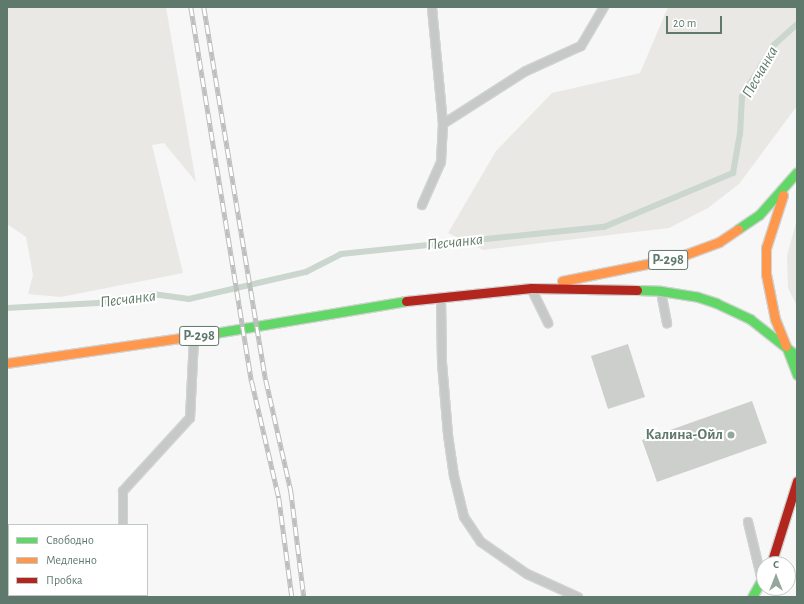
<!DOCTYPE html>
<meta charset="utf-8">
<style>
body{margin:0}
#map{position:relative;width:804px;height:604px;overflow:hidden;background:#f8f7f7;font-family:"Alegreya Sans",sans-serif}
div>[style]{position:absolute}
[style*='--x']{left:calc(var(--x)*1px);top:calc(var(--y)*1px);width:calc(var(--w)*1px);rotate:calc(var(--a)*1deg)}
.green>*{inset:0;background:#e9e8e4}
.stream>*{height:5.5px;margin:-2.75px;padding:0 2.75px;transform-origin:2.75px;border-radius:2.75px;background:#cad6ce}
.building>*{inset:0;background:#cdcfcd}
.roads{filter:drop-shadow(1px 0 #d1d3d2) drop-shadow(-1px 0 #d1d3d2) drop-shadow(0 1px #d1d3d2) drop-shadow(0 -1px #d1d3d2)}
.lane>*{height:8px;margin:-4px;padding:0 4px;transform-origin:4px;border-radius:4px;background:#c6c9c7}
.fast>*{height:9px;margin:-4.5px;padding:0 4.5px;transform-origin:4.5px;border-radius:4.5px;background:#63d668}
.slow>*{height:9px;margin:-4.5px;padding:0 4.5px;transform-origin:4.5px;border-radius:4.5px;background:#ff974d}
.jam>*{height:9px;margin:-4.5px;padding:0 4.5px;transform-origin:4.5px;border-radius:4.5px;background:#b3261e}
.rail>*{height:4.5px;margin-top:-2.25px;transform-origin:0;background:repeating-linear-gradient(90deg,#fff 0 9px,#bcbfbd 0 18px);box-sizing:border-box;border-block:1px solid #bcbfbd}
.dots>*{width:11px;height:11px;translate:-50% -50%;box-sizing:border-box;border:2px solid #fff;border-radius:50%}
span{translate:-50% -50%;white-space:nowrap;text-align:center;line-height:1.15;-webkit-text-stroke:4px #fff;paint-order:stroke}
.shield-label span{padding:1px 3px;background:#fff;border:1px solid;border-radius:3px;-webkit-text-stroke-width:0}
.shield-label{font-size:14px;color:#5f7a6d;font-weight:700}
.poi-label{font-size:15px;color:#5f7a6d;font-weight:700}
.right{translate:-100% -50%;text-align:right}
.water-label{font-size:16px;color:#5f7b68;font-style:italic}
.frame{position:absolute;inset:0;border:8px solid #5f7a6d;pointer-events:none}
.legend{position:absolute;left:8px;top:524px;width:140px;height:72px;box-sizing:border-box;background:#fff;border:1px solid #bfcac5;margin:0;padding:5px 7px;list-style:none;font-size:12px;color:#5f7a6d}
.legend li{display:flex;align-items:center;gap:8px;height:20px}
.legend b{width:20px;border:1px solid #bfcac5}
.north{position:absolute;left:756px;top:556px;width:40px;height:40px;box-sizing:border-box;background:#fff;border:1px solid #bfcac5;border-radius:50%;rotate:0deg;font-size:11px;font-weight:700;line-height:16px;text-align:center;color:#5f7a6d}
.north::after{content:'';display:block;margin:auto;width:14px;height:18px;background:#95a69d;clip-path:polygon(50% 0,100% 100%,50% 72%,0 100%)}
.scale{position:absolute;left:666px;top:16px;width:56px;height:18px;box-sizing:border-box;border:2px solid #5f7a6d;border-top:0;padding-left:5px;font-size:12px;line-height:14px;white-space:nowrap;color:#5f7a6d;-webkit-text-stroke:3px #fff;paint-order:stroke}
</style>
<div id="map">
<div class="green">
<i style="clip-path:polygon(7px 7px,166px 7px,196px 182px,164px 143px,152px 145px,183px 273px,61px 297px,28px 294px,33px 275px,26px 237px,7px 224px)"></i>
<i style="clip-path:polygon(668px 7px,797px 7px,797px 106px,739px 184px,708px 208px,669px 228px,483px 250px,448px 233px,496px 151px,552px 93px,640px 73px)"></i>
<i style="clip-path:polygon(797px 219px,797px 306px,788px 288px,787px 256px)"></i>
</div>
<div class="stream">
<i style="--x:7;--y:308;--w:91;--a:-3.1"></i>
<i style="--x:98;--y:303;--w:56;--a:-9.3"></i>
<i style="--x:153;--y:294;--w:36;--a:8"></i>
<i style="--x:189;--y:299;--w:120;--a:-13"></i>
<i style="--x:306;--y:272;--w:39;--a:-27"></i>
<i style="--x:341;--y:254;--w:264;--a:-5.9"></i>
<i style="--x:604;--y:227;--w:140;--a:-22.7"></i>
<i style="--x:733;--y:173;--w:39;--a:-80"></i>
<i style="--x:740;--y:135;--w:38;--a:-87"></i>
<i style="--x:742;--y:97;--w:61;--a:-58.4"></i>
<i style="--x:774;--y:45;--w:31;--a:-42"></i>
</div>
<div class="building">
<i style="clip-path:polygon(628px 344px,645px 397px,608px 409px,591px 356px)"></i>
<i style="clip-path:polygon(752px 401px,767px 443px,657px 482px,642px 440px)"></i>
</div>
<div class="roads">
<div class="lane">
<i style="--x:443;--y:124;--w:98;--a:-32.6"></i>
<i style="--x:526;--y:71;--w:60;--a:-24.4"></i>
<i style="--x:581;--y:46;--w:45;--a:-59.5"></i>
<i style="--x:422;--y:205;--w:47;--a:-66.2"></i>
<i style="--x:441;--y:162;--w:38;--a:-87"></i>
<i style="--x:443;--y:124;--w:118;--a:-95.4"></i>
<i style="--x:532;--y:290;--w:37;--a:64"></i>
<i style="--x:661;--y:292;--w:32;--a:79"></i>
<i style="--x:441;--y:298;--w:65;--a:89.1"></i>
<i style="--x:442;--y:363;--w:72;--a:85.2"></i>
<i style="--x:448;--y:435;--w:41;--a:81.7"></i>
<i style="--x:454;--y:476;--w:42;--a:76.3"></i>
<i style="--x:464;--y:517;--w:30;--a:56"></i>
<i style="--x:481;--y:542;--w:56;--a:34.8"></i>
<i style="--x:527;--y:574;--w:56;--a:24.3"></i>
<i style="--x:748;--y:522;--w:56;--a:76.5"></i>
<i style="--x:123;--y:525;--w:34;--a:-90"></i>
<i style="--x:123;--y:491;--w:99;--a:-47.5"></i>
<i style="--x:190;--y:418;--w:80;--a:-87.1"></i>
<i style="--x:122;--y:597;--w:2;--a:-90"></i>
</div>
<div class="fast">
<i style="--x:738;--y:229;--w:25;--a:-34"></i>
<i style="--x:759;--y:215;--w:57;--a:-48.5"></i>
<i style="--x:637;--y:290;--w:24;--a:2"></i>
<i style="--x:661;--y:291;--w:37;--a:9"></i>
<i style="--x:698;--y:297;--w:19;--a:18"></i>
<i style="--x:716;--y:303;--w:38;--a:25"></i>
<i style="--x:750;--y:319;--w:60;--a:38.2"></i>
<i style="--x:215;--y:333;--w:194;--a:-9.5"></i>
<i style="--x:786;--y:346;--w:31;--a:69"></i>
<i style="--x:752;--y:597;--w:25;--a:-61"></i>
</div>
<div class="slow">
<i style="--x:783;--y:195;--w:56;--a:107.8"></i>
<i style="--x:766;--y:248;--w:26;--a:90"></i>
<i style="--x:766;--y:274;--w:46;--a:78.7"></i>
<i style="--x:775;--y:319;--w:29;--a:68"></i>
<i style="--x:562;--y:281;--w:116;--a:-11.4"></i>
<i style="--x:676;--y:258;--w:46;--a:-20.4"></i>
<i style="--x:719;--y:242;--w:23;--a:-34"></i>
<i style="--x:7;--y:363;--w:210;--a:-8.2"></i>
</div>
<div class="jam">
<i style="--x:406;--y:301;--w:126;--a:-5.9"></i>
<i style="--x:531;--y:288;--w:106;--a:1.1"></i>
<i style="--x:771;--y:564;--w:87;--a:-72.6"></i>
</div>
</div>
<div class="rail">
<i style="--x:191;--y:7;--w:380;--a:80.8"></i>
<i style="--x:252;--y:382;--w:119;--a:76.9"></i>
<i style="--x:279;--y:498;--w:100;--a:82.5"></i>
<i style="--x:204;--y:7;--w:378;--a:80.6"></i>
<i style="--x:266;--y:380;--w:114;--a:77.3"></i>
<i style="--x:291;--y:491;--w:107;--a:83"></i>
<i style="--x:7;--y:539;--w:29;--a:86"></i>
<i style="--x:11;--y:595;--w:2;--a:90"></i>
</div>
<div class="dots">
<i style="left:731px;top:435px;background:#95a69d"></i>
</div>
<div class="shield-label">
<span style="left:668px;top:260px">Р-298</span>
<span style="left:199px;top:336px">Р-298</span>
</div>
<div class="poi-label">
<span class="right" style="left:723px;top:435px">Калина-Ойл</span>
</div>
<div class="water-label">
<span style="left:760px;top:72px;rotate:-60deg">Песчанка</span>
<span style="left:455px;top:242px;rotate:-6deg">Песчанка</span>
<span style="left:128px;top:299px;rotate:-7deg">Песчанка</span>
</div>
<div class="frame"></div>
<ul class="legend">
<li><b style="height:5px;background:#63d668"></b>Свободно</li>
<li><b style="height:5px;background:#ff974d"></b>Медленно</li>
<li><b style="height:5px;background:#b3261e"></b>Пробка</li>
</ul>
<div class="north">С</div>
<div class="scale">20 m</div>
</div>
